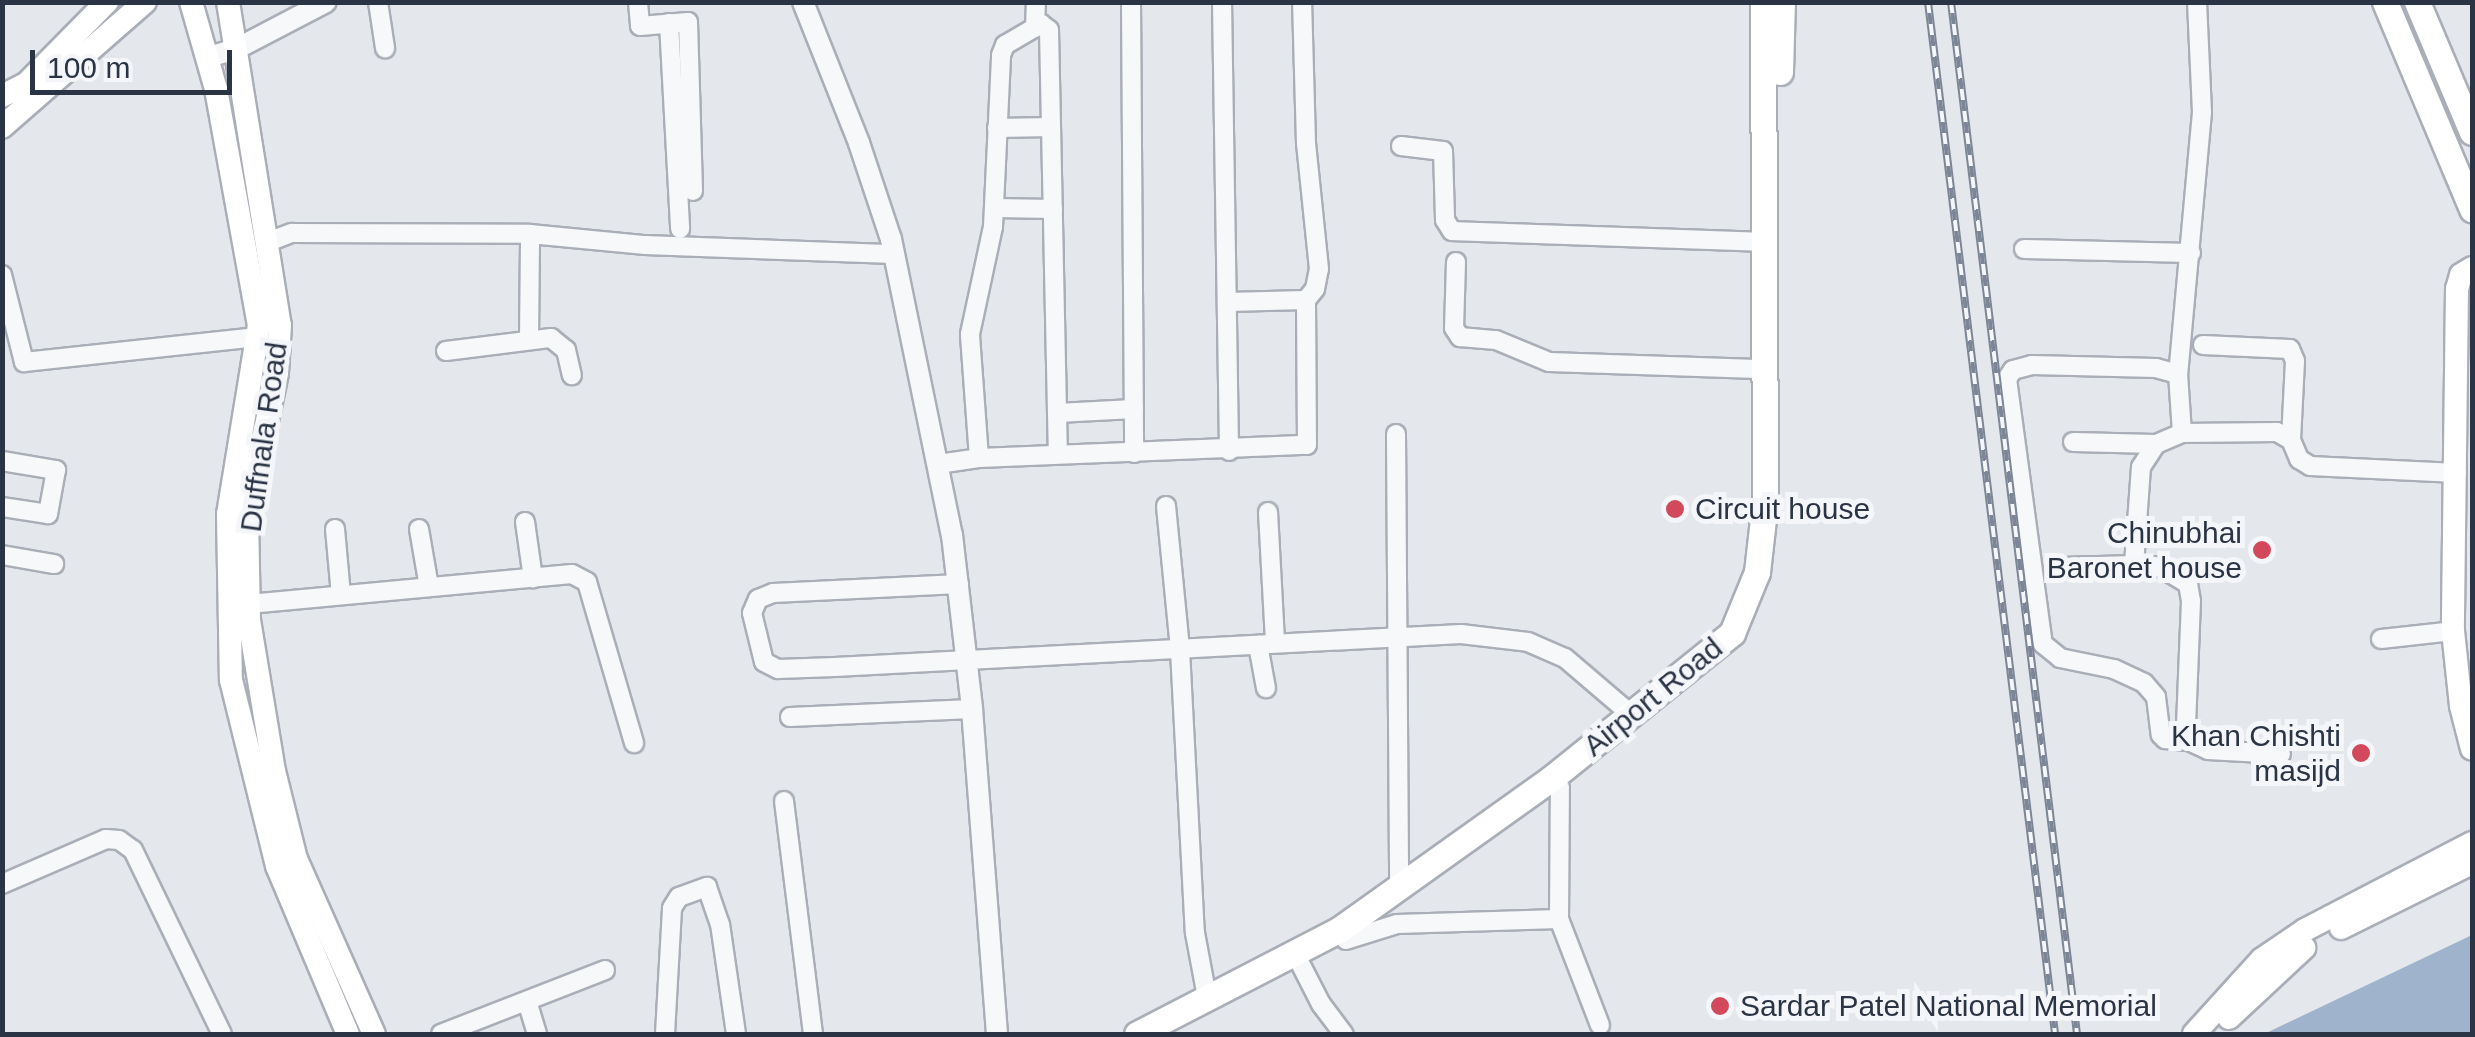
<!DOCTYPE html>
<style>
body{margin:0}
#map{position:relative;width:2475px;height:1037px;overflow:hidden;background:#e4e7ec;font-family:Helvetica,sans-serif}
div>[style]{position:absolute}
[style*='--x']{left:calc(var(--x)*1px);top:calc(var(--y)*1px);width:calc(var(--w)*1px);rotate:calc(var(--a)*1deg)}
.water>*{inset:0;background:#9fb4cc}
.roads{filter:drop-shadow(2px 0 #a9aeb7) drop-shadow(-2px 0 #a9aeb7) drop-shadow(0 2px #a9aeb7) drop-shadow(0 -2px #a9aeb7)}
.minor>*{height:18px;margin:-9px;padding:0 9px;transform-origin:9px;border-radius:9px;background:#f7f8fa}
.tertiary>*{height:20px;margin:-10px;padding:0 10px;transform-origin:10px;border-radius:10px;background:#f7f8fa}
.secondary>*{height:22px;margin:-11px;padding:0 11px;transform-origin:11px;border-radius:11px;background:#fff}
.primary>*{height:25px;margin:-12.5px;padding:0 12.5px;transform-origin:12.5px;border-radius:12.5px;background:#fff}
.rail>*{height:8px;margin-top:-4px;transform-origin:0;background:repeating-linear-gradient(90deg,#f4f6f9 0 11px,#7d8696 0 22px);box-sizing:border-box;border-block:2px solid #7d8696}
.dots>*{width:28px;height:28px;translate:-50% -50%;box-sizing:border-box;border:5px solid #f4f6f9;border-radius:50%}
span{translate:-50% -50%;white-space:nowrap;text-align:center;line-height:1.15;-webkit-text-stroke:10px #f4f6f9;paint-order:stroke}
.street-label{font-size:30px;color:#2b3445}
.poi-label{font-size:30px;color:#2b3445}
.left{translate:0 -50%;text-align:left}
.right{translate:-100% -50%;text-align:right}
.frame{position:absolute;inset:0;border:5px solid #2b3445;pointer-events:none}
.scale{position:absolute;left:30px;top:50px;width:202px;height:45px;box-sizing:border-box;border:5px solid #2b3445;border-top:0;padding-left:12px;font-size:30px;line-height:35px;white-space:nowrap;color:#2b3445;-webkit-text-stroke:8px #f4f6f9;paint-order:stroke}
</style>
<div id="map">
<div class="water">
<i style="clip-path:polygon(2472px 935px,2472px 1034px,2264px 1034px)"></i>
</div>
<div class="roads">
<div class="minor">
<i style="--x:378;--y:2;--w:47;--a:81.3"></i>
<i style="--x:638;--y:2;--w:24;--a:85"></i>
<i style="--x:640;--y:26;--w:48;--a:-4.8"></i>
<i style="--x:688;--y:22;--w:169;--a:88.3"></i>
<i style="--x:1131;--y:2;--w:451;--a:89.6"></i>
<i style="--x:1222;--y:2;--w:449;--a:89.1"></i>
<i style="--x:2197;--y:2;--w:110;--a:87.4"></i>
<i style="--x:2202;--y:112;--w:263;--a:95.2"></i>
<i style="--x:2178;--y:374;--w:59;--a:86.1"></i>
<i style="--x:2182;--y:433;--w:95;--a:-0.6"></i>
<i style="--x:2277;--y:432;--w:16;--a:30"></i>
<i style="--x:2291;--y:440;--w:21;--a:67"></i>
<i style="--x:2299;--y:459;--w:13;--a:32"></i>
<i style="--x:2310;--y:466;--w:147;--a:2.7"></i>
<i style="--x:669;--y:23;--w:206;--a:86.9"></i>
<i style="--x:1035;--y:28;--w:26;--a:-88"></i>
<i style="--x:997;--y:128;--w:54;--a:-1.1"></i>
<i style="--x:1401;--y:146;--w:42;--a:6.8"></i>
<i style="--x:1443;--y:151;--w:69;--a:88.3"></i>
<i style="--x:1445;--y:220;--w:13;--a:58"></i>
<i style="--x:1452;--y:231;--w:313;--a:2"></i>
<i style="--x:995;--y:208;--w:58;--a:1"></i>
<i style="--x:268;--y:242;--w:26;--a:-21"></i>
<i style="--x:292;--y:233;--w:238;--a:0.2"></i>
<i style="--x:530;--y:234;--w:116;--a:5.5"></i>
<i style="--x:645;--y:245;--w:249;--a:2.1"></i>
<i style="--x:2024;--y:249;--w:167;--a:1.4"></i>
<i style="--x:1456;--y:262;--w:66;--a:91.7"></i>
<i style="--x:1454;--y:328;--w:11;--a:56"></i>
<i style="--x:1460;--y:337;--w:36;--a:5"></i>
<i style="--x:1496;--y:340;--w:57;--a:22.5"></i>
<i style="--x:1549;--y:362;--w:216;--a:1.9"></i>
<i style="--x:2;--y:275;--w:90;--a:75.8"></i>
<i style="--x:24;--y:362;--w:235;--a:-6.1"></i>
<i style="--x:1227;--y:302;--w:79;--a:-1.5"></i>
<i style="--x:529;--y:338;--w:104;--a:-89.4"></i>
<i style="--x:2203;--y:345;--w:87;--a:2.6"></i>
<i style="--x:2290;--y:349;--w:13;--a:67"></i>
<i style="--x:2295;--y:361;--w:79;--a:92.9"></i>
<i style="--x:446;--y:351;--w:106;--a:-7.1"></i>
<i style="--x:551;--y:338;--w:19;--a:39"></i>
<i style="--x:566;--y:350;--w:26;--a:77"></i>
<i style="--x:2178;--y:374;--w:23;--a:-165"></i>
<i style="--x:2156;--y:368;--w:124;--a:-178.6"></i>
<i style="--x:2032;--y:365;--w:20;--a:165"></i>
<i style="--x:2013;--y:370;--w:11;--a:124"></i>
<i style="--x:2007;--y:379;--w:267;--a:82.3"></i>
<i style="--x:2043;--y:644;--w:22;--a:39"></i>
<i style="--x:2060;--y:658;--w:55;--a:11.5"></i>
<i style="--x:2114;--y:669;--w:33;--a:25"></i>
<i style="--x:2144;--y:683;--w:18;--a:49"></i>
<i style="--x:2156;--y:697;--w:38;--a:83"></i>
<i style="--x:2161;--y:735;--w:6;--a:45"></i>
<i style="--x:2165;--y:739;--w:24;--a:5"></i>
<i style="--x:2189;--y:741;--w:21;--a:25"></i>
<i style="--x:2208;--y:750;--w:73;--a:3.1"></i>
<i style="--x:1057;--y:413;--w:77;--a:-3"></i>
<i style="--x:2182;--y:433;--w:28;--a:157"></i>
<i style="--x:2156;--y:444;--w:27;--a:123"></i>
<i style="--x:2141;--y:467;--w:98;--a:94.1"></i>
<i style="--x:2134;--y:565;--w:26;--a:4"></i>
<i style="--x:2160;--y:567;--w:33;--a:31"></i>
<i style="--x:2188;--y:584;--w:17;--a:80"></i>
<i style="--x:2191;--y:601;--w:124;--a:92.3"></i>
<i style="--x:1396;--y:434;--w:455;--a:89.6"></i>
<i style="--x:2073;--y:442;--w:83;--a:1.4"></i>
<i style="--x:979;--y:458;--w:328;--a:-2.3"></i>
<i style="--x:1307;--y:445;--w:145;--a:-90.4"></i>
<i style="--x:1306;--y:300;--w:14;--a:-51"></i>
<i style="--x:1315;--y:289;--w:20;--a:-79"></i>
<i style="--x:1319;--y:269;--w:127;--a:-95.9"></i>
<i style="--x:1306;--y:143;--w:141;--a:-91.6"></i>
<i style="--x:2;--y:461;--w:55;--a:9.5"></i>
<i style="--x:56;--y:470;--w:45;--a:100.3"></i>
<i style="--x:48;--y:514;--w:47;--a:-171.3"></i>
<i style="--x:938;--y:464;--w:41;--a:-8.3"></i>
<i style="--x:979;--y:458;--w:124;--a:-94.2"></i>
<i style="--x:970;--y:334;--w:109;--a:-77.9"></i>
<i style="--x:993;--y:227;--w:172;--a:-87.3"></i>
<i style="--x:1001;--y:55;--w:11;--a:-68"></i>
<i style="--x:1005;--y:45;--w:42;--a:-30.3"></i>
<i style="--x:1041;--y:24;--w:10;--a:37"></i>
<i style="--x:1049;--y:30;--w:424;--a:88.8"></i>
<i style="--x:1166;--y:506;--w:145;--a:84.4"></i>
<i style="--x:1180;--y:650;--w:283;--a:87"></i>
<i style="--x:1195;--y:933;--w:65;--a:79.4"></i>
<i style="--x:1268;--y:512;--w:131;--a:86.9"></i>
<i style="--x:525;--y:522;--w:57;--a:81.9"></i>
<i style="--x:335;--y:529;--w:66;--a:84.8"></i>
<i style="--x:419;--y:529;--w:59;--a:80.2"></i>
<i style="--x:2;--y:555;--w:53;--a:9.8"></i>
<i style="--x:2063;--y:567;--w:71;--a:-1.6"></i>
<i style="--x:959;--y:584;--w:186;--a:177.2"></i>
<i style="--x:773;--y:593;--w:16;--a:158"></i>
<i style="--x:758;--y:599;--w:15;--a:113"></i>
<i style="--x:752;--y:613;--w:50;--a:76.2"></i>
<i style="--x:764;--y:662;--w:16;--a:27"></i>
<i style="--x:778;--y:669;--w:57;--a:-2"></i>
<i style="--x:835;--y:667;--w:627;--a:-3.02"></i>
<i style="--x:1461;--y:634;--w:67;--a:6.8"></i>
<i style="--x:1528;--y:642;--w:40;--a:23.4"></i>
<i style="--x:1565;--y:658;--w:89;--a:40.5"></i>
<i style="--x:249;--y:604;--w:324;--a:-5.3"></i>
<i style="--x:572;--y:574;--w:17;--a:28"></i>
<i style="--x:587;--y:582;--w:168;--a:73.7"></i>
<i style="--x:2381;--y:639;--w:72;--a:-6.3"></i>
<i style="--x:1258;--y:645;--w:44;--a:79.5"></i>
<i style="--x:790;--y:717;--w:182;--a:-2.5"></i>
<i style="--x:784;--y:801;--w:235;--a:82.9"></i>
<i style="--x:2;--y:884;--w:113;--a:-23.4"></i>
<i style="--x:106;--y:839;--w:13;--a:4"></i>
<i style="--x:119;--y:840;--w:17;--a:36"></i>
<i style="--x:133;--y:850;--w:204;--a:64.2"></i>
<i style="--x:1559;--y:919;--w:114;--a:68.9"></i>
<i style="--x:1346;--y:940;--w:53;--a:-17.4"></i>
<i style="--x:1397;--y:924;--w:162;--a:-1.8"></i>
<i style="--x:1559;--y:919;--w:132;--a:-89.6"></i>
<i style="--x:1301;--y:965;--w:44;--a:62.9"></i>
<i style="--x:1321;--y:1004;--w:38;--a:53"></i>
<i style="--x:527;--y:1001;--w:34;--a:73"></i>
<i style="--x:441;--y:1034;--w:176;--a:-21.3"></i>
<i style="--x:665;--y:1034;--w:126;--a:-86.8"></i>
<i style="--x:672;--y:908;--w:13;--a:-58"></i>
<i style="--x:679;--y:897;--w:30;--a:-20"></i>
<i style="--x:707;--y:887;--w:39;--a:71"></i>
<i style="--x:720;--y:924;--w:111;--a:81.7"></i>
</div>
<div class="tertiary">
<i style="--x:803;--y:2;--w:152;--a:68.3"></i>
<i style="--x:859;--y:143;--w:101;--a:71.6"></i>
<i style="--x:891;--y:239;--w:302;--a:78.4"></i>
<i style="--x:952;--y:535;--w:175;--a:83.4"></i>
<i style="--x:972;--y:709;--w:326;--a:85.6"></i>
<i style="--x:209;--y:57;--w:30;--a:-17"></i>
<i style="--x:238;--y:48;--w:99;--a:-27.6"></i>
</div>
<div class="secondary">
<i style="--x:191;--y:2;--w:91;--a:74"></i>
<i style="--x:216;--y:89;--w:240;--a:79.7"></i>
<i style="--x:259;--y:325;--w:192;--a:99.3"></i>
<i style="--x:228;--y:514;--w:166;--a:89"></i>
<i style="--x:231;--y:680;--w:192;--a:76.1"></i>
<i style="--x:277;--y:866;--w:182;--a:67.1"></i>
<i style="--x:228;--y:2;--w:327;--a:80.9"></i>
<i style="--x:280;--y:325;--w:48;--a:93.6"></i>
<i style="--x:277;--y:373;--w:146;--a:101.8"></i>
<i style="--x:247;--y:516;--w:104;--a:88.9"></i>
<i style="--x:249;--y:620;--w:153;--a:80.6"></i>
<i style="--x:274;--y:771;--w:91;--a:76"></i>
<i style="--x:296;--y:859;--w:192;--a:66"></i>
<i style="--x:2;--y:96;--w:28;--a:-27"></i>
<i style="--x:27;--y:83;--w:114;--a:-45.4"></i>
<i style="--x:2;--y:127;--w:190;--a:-41.2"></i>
<i style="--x:2472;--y:268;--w:13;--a:148"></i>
<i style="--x:2461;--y:275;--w:15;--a:106"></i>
<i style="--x:2457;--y:289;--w:342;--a:90.7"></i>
<i style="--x:2453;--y:631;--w:75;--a:83.9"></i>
<i style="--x:2461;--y:706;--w:44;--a:75.7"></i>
<i style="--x:2341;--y:928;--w:146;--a:-26.4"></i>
<i style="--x:2229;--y:1018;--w:103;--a:-43"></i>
<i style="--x:2194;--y:1034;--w:101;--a:-47.8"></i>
<i style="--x:2262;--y:959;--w:52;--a:-34"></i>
<i style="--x:2305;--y:930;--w:188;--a:-27.5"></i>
</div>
<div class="primary">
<i style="--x:2385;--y:2;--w:225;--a:67.2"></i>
<i style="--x:2417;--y:2;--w:141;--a:67.1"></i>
<i style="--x:1780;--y:72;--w:70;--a:-88.4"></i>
<i style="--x:1137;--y:1034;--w:229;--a:-27.3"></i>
<i style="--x:1340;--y:929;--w:262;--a:-35.5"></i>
<i style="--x:1553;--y:777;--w:230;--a:-38.8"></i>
<i style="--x:1732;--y:633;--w:66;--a:-67.7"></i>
<i style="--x:1757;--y:572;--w:70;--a:-83.5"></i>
<i style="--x:1765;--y:502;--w:500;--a:-90.23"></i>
</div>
</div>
<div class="rail">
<i style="--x:1928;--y:2;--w:1040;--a:82.98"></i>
<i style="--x:1951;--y:2;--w:1040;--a:83.04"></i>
</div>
<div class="dots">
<i style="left:1675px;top:509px;background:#d1495b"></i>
<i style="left:2262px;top:550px;background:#d1495b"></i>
<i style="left:2361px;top:753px;background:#d1495b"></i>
<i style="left:1720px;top:1006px;background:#d1495b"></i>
</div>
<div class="street-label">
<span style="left:264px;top:437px;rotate:-82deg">Duffnala Road</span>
<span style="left:1653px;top:697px;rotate:-39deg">Airport Road</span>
</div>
<div class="poi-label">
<span class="left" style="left:1695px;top:509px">Circuit house</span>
<span class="right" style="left:2242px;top:550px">Chinubhai<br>Baronet house</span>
<span class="right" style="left:2341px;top:753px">Khan Chishti<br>masijd</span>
<span class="left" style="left:1740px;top:1006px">Sardar Patel National Memorial</span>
</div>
<div class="frame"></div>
<div class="scale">100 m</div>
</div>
